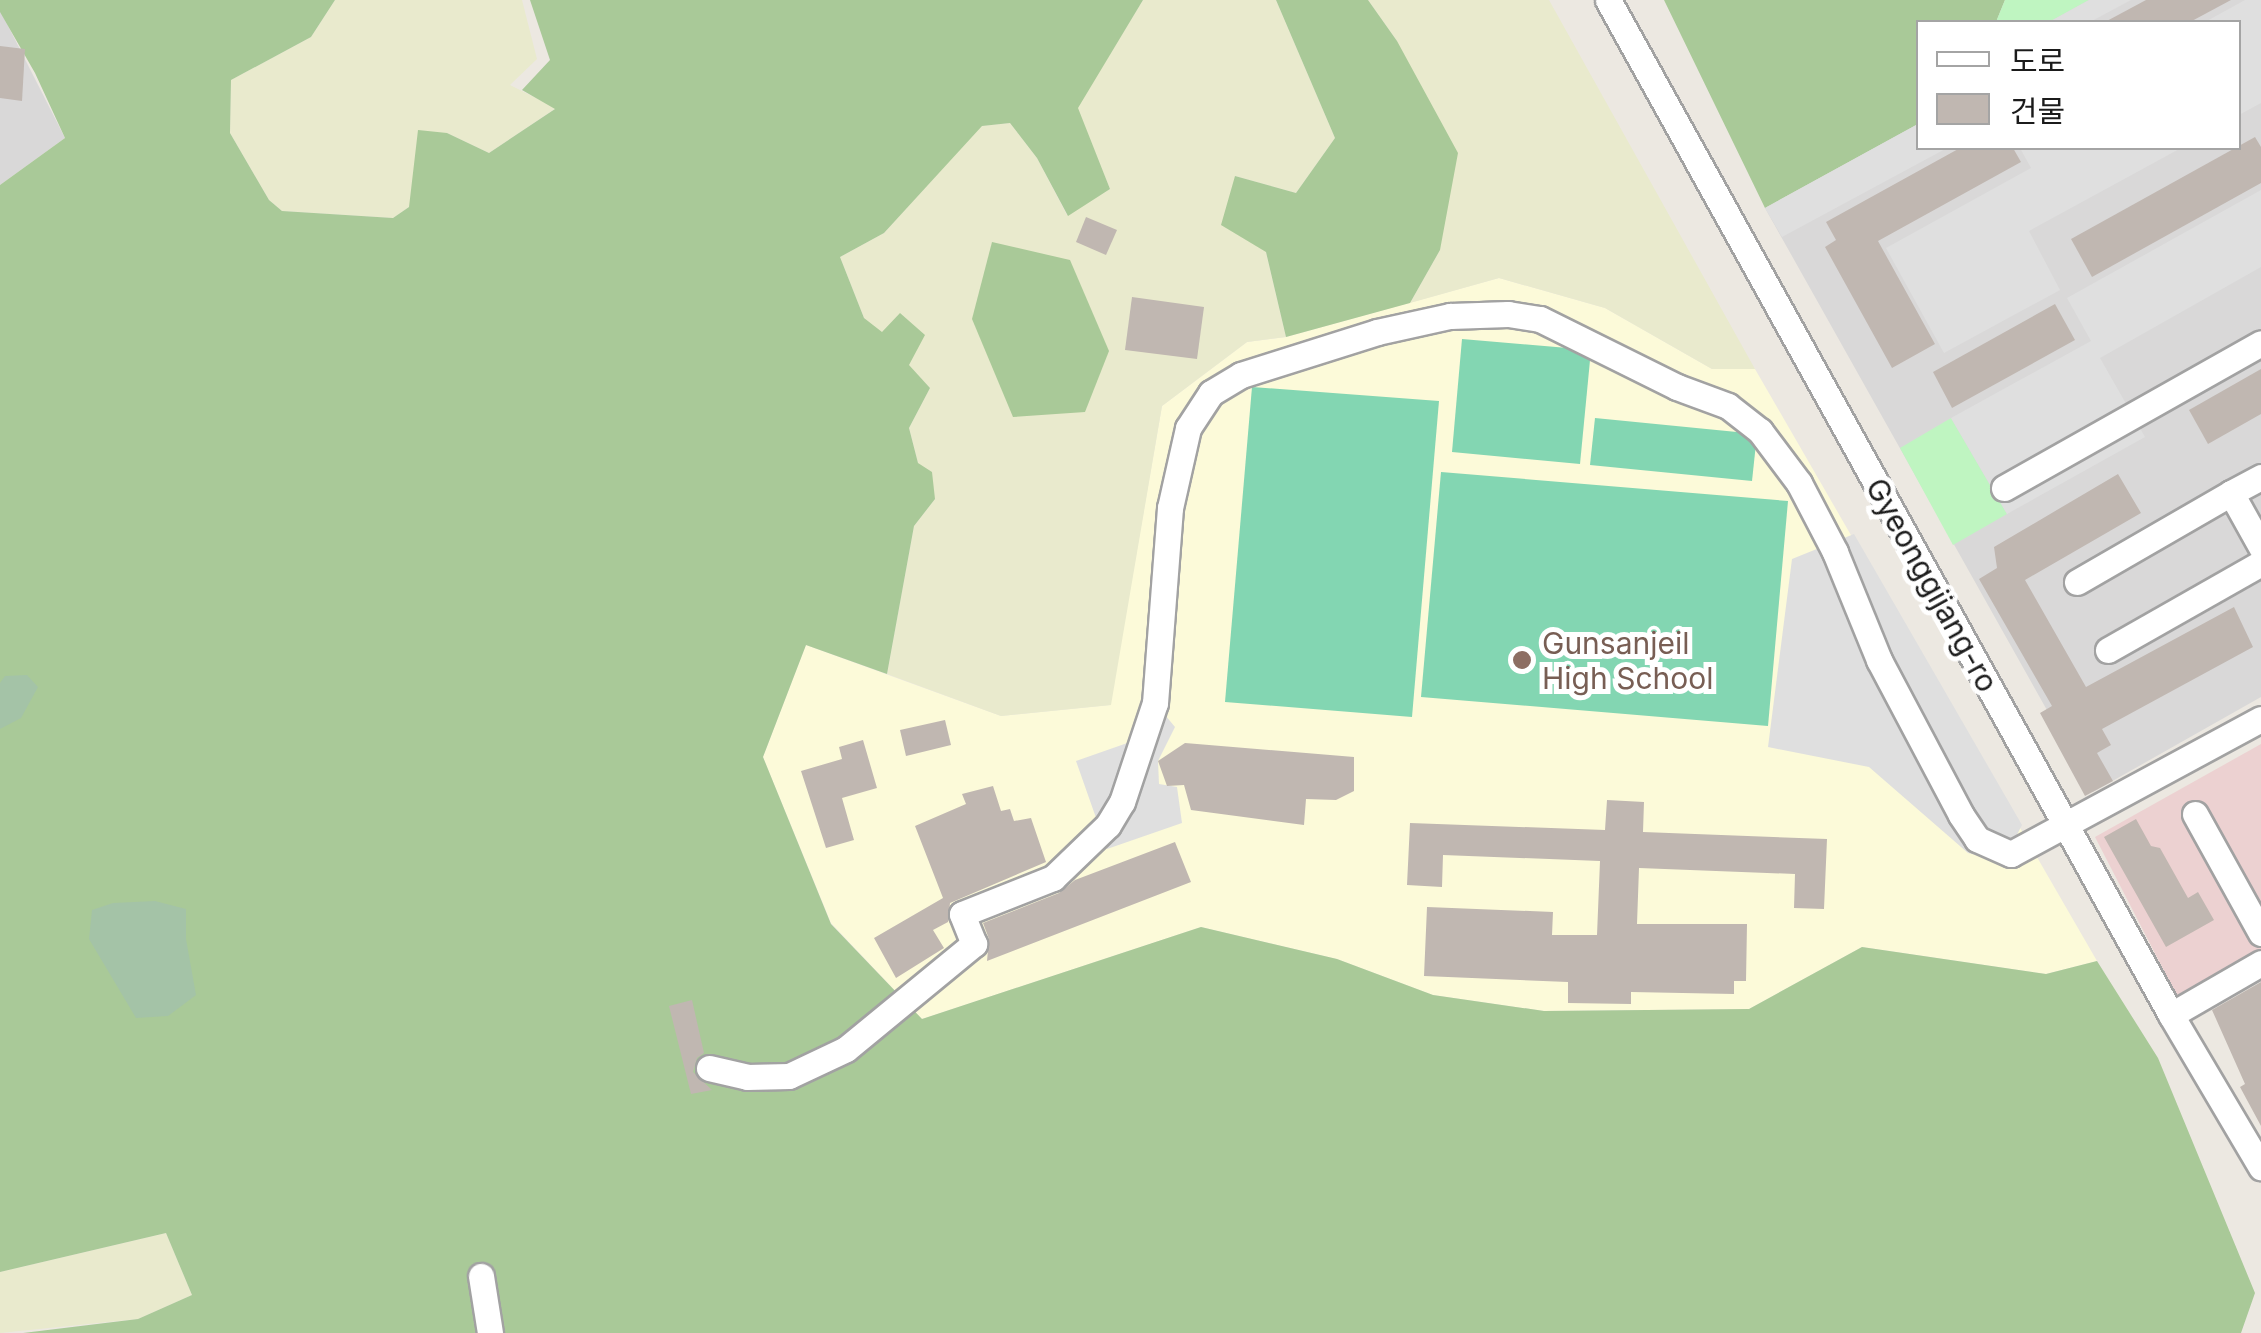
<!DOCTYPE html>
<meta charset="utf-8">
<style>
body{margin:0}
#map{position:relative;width:2261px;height:1333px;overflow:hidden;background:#ece8e1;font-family:Inter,"Noto Sans KR",sans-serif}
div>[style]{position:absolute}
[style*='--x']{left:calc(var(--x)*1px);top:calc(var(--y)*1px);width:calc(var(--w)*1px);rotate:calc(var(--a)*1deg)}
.residential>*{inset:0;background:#d9d8d8}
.commercial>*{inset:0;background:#ecd1d1}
.education>*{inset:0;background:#fcfad9}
.farmland>*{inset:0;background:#e9eacd}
.forest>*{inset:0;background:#a9c998}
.cemetery>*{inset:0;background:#a4c3a7}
.park>*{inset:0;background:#bff5c1}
.pitch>*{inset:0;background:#83d6b2}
.parking>*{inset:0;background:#dfdfdf}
.building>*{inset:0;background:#c0b7b1}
.roads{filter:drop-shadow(2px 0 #a2a2a2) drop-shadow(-2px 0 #a2a2a2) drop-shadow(0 2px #a2a2a2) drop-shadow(0 -2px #a2a2a2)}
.minor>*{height:25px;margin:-12.5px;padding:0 12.5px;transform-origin:12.5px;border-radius:12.5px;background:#fff}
.dots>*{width:28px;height:28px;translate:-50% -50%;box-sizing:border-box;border:5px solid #fff;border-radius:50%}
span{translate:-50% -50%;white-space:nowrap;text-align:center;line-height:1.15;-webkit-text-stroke:10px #fff;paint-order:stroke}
.street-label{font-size:30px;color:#1b1b1b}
.education-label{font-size:30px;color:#785e54}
.left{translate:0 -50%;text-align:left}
.legend{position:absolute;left:1916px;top:20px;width:325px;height:130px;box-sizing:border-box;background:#fff;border:2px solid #a4a4a4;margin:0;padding:12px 18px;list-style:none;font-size:30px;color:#1b1b1b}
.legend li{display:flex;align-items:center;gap:20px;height:50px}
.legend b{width:50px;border:2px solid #a4a4a4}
</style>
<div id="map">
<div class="residential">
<i style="clip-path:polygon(2005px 0,2261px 0,2261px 697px,2093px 792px,1765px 208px,1918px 124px,1918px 148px,2238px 148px,2238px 22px,1996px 22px)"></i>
<i style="clip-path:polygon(0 10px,65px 138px,0 185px)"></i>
</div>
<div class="commercial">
<i style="clip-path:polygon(2261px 744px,2261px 950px,2178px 998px,2095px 837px)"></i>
</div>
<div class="education">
<i style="clip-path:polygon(1499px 278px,1605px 308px,1712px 369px,1755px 369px,2097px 961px,2046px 974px,1862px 947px,1749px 1009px,1544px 1011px,1433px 995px,1337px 959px,1201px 927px,922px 1019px,831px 923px,763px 757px,806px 645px,1001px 716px,1110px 705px,1162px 406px,1247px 342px,1286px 337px)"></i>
</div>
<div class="farmland">
<i style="clip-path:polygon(335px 0,522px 0,537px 59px,510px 85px,556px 108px,489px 153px,447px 133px,409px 207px,393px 218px,282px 211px,269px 200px,230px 133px,231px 80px,311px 37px)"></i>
<i style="clip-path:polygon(1143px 0,1276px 0,1335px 138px,1296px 193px,1235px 176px,1266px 252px,1286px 337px,1247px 342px,1162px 406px,1111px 705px,1001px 716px,887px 674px,914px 526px,935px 499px,918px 463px,909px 428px,930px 388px,864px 318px,840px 257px,884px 233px,981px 126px,1010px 123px,1037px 158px,1067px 215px,1110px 189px,1077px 108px)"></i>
<i style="clip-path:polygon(1368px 0,1549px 0,1755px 369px,1712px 369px,1605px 308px,1499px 278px,1410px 303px,1440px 250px,1397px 41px)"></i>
<i style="clip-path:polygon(166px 1233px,192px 1295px,138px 1319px,0 1333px,0 1272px)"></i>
</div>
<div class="forest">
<i style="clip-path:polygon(0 0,335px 0,311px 37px,231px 80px,230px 133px,269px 200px,282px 211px,393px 218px,409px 207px,418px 130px,447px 133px,489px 153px,555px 109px,522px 90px,550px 60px,530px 0,1143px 0,1078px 108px,1110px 189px,1068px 216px,1037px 158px,1010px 123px,982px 126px,884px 233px,840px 257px,864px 318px,882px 332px,900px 313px,925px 335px,909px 365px,930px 388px,909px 428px,918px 463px,932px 472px,935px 499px,914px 526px,887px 674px,806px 645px,763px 757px,831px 924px,922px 1019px,1201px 927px,1337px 959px,1433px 995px,1544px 1011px,1749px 1009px,1862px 947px,2046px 974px,2097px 961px,2158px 1058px,2255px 1293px,2241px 1333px,23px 1333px,138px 1319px,192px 1295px,166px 1233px,0 1272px,0 185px,65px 138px,35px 73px,0 12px)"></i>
<i style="clip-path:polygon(1276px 0,1368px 0,1397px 41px,1458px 153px,1440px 250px,1410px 303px,1286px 337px,1266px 252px,1221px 225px,1235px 176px,1296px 193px,1335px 138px)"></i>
<i style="clip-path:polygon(1664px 0,2005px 0,1996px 22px,1918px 22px,1918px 124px,1765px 208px)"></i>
<i style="clip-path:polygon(992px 242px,1070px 260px,1109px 351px,1085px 412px,1013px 417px,972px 319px)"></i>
</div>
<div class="cemetery">
<i style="clip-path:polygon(27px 675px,38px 687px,21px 718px,0 729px,0 683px,5px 676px)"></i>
<i style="clip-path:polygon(155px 901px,186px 909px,186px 939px,196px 995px,168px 1016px,136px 1018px,89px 939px,92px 910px,113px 903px)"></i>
</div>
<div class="park">
<i style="clip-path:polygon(2005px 0,2089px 0,2049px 22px,1996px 22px)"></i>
<i style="clip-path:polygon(1951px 418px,2007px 514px,1953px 545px,1900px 448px)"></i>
</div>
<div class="pitch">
<i style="clip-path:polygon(1462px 339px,1591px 350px,1580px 464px,1452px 452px)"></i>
<i style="clip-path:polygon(1252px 387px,1439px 401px,1412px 717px,1225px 702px)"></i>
<i style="clip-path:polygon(1595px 418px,1757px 434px,1752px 481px,1590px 465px)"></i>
<i style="clip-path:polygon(1441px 472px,1788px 501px,1768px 726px,1421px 697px)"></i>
</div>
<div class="parking">
<i style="clip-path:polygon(2089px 0,2131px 0,2090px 22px,2049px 22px)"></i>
<i style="clip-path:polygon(2245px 0,2261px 0,2261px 103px,2239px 115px,2238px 22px,2205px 22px)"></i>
<i style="clip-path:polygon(1918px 124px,1918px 148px,1947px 148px,1782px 237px,1765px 208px)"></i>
<i style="clip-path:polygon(2020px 148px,2181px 148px,2029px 231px,2060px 290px,1944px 353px,1886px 248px,2031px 168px)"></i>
<i style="clip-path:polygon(2261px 190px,2261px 267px,2100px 358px,2145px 437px,2007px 514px,1951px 418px,2091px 341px,2067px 298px)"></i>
<i style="clip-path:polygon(1854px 534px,2022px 825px,2003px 862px,1968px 853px,1869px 767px,1768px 747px,1792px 559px)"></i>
<i style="clip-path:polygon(1165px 715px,1175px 727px,1158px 761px,1159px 784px,1177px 787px,1182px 823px,1107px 849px,1076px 761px,1133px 741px)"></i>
</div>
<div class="building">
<i style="clip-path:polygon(2146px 0,2231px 0,2190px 22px,2105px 22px)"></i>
<i style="clip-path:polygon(0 46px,25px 49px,22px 101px,0 98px)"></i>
<i style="clip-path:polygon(2255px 137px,2261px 147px,2261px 183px,2092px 277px,2071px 239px)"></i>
<i style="clip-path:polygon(1960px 148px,2013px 148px,2021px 162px,1878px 241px,1935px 344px,1892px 368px,1825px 247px,1836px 240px,1826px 222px)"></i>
<i style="clip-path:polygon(1086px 217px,1117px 230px,1106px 255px,1076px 242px)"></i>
<i style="clip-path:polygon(1132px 297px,1204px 307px,1197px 359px,1125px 350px)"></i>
<i style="clip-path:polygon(2055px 304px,2075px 340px,1952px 408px,1933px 372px)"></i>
<i style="clip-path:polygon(2261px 369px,2261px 414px,2208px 444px,2189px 410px)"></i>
<i style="clip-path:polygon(2118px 474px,2141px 513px,2025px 580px,2086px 687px,2234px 607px,2253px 647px,2102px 729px,2111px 745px,2097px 753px,2113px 781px,2085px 796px,2040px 713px,2052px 706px,1979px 579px,1997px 568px,1994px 547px)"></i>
<i style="clip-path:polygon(945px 720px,951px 745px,906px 756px,900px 730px)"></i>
<i style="clip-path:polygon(863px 740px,877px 788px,842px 798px,854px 840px,826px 848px,801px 771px,842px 759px,839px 747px)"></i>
<i style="clip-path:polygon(1185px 743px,1354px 757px,1354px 791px,1336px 800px,1306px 799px,1304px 825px,1191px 810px,1184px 785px,1167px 786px,1158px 761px)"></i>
<i style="clip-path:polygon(993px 786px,1001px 811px,1010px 809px,1014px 821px,1031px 818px,1046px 862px,950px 903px,948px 922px,933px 930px,944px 948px,896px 978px,874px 938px,943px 898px,915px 826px,966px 804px,962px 794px)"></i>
<i style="clip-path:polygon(1607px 800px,1644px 802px,1643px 832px,1827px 839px,1824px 909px,1794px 908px,1795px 874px,1639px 868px,1637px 924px,1747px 924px,1746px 981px,1734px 981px,1734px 994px,1631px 992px,1631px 1004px,1568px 1003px,1568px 982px,1424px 976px,1427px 907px,1553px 912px,1552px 935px,1597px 935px,1600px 861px,1443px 855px,1442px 887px,1407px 885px,1410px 823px,1605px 830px)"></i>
<i style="clip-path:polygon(2136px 819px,2151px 846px,2160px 848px,2188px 898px,2198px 892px,2214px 920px,2166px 947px,2104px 837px)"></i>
<i style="clip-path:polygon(1175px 842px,1191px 882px,987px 961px,989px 939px,983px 923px,1059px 893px,1075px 880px)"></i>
<i style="clip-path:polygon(2261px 982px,2261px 1126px,2240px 1087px,2245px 1084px,2212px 1010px)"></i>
<i style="clip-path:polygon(692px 1000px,704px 1053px,697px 1058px,693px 1072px,712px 1090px,691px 1094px,669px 1006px)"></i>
</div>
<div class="roads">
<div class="minor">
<i style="--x:1608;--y:0;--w:1161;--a:60.98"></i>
<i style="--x:2171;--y:1015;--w:177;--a:59.4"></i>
<i style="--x:2261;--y:477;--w:34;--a:152"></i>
<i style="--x:2231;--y:493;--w:62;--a:60.9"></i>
<i style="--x:2004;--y:488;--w:295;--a:-29.4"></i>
<i style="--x:2077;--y:582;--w:178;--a:-30"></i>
<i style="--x:2108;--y:650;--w:176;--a:-29.6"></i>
<i style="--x:2195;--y:814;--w:136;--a:61"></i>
<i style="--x:2171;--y:1015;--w:104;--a:-30"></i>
<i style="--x:709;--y:1068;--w:39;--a:13"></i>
<i style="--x:747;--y:1077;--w:42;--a:-1.4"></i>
<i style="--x:789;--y:1076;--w:63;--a:-25.3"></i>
<i style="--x:846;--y:1049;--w:166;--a:-39.4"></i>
<i style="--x:974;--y:944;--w:32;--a:-112"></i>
<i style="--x:962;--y:914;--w:98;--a:-21.6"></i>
<i style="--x:1053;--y:878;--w:76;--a:-43.9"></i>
<i style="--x:1108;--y:825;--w:27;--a:-59"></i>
<i style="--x:1122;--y:802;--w:104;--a:-71.6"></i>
<i style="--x:1155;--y:703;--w:196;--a:-85.6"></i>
<i style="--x:1170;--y:508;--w:82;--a:-77.3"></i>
<i style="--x:1188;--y:428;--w:42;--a:-56.7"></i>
<i style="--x:1211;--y:393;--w:35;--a:-31"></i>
<i style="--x:1241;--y:375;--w:143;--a:-17.5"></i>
<i style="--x:1377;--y:332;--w:75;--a:-12.4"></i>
<i style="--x:1450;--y:316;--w:58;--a:-2"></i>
<i style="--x:1508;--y:314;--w:32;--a:9"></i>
<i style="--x:1540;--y:319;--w:153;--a:26.4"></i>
<i style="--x:1677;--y:387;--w:54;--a:20.4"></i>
<i style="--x:1728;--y:406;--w:41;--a:38"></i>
<i style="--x:1760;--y:431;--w:65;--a:53.1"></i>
<i style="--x:1799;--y:483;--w:78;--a:62.4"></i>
<i style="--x:1835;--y:552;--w:117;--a:67.8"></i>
<i style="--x:1879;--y:660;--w:175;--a:62.1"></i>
<i style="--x:1961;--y:815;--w:29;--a:56"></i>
<i style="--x:1977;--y:839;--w:37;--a:24"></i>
<i style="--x:2011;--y:854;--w:284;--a:-28.4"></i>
<i style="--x:481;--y:1276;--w:58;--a:81"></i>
</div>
</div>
<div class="dots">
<i style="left:1522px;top:660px;background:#8d6e63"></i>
</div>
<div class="street-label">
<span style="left:1932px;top:585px;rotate:61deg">Gyeonggijang-ro</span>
</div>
<div class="education-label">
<span class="left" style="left:1542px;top:660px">Gunsanjeil<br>High School</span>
</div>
<ul class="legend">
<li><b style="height:12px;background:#fff"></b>도로</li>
<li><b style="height:28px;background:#c0b7b1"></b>건물</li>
</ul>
</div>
